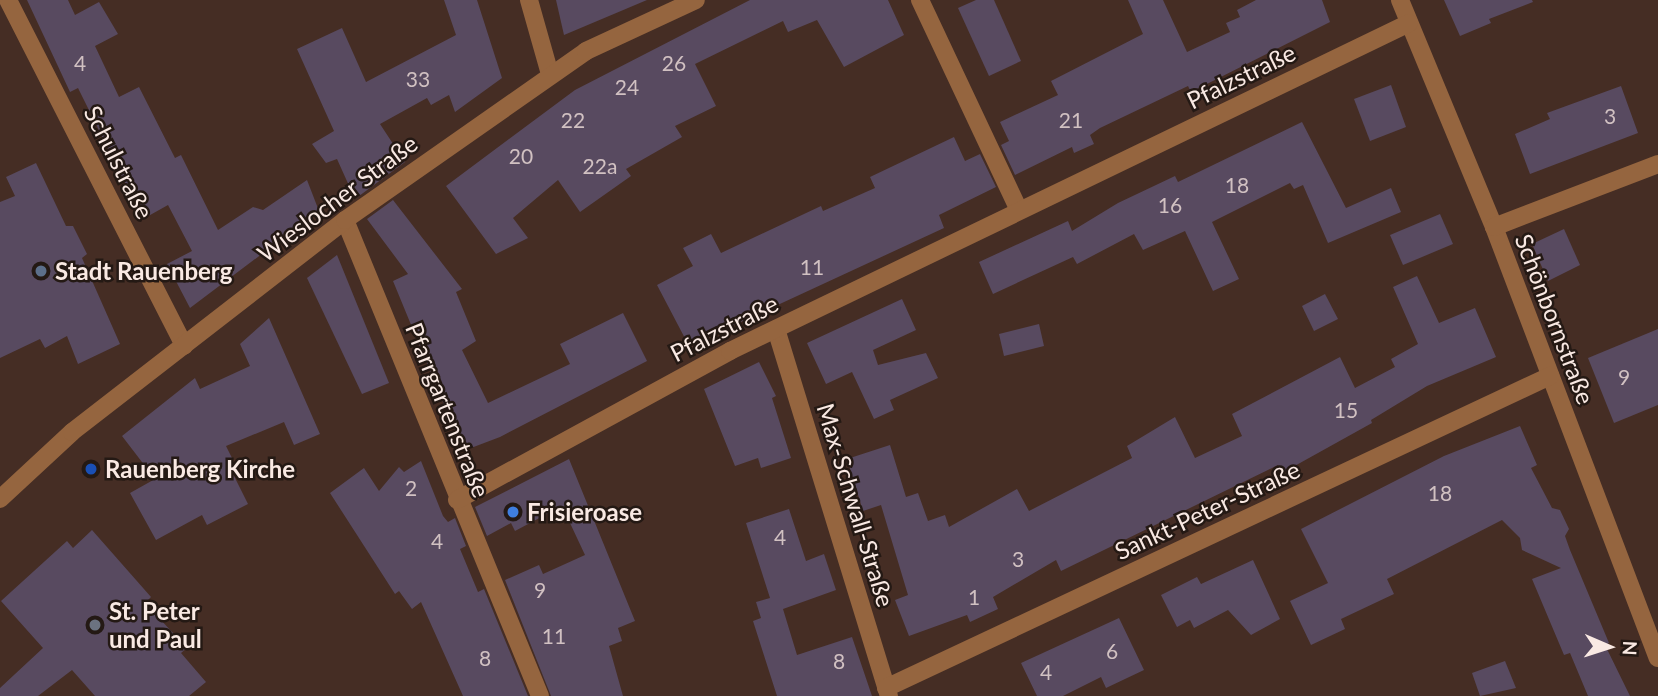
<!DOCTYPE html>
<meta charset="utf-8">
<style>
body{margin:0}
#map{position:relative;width:1658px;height:696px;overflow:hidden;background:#452d24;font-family:Lato,sans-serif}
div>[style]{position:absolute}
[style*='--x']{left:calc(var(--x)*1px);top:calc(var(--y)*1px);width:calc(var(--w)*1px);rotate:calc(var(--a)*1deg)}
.building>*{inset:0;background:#584a60}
.minor>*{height:18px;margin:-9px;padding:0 9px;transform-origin:9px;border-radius:9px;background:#95653f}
.dots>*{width:19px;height:19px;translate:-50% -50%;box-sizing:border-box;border:4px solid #241914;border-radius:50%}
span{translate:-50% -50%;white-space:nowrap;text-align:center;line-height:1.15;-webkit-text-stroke:5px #241914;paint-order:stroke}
.number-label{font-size:21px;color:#d1c1c2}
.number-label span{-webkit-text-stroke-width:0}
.street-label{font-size:24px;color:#f9e9e3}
.poi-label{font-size:24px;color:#f9e9e3;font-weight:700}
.left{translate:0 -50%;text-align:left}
.north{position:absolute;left:1574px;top:612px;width:70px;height:70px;-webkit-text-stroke:5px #241914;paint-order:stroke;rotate:93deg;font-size:19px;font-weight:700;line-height:28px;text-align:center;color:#f9e9e3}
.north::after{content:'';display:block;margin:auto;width:24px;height:32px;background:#f9e9e3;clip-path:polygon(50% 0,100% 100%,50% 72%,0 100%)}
</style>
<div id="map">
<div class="building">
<i style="clip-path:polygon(27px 0,68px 0,75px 15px,99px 2px,118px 34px,95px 46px,119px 97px,139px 87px,175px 158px,181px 155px,218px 230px,253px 207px,263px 210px,307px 180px,319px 211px,190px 308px,167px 264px,192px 251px,168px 205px,143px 219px,78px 88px,70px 92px)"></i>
<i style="clip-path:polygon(444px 0,477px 0,502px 78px,455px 112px,449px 95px,431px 105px,427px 98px,380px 124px,405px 162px,355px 199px,337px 159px,326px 163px,312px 144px,334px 131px,297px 49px,342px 28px,366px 82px,456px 35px)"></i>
<i style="clip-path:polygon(556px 0,647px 0,564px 35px)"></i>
<i style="clip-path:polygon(750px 0,888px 0,904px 35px,844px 67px,817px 20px,788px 32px,783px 21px,695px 64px,716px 106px,675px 126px,682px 137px,626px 169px,631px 176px,580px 212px,558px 180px,513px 218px,528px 238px,496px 254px,446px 186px,575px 90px)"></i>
<i style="clip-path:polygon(976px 0,994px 0,1021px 61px,989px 76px,958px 8px)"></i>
<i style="clip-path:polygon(1128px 0,1163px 0,1187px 52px,1230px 32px,1226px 23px,1240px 17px,1237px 10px,1256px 0,1322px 0,1330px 22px,1191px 92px,1188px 86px,1100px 128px,1090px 135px,1094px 144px,1074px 153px,1072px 147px,1015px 175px,1001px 145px,1009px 141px,1000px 122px,1058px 95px,1051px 81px,1143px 34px)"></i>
<i style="clip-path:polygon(1444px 0,1532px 0,1533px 2px,1489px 19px,1491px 23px,1460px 36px)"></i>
<i style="clip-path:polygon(1391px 85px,1406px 127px,1370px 141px,1354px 99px)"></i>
<i style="clip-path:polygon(1621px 86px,1638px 133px,1530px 174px,1515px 134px,1550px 119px,1547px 113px)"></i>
<i style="clip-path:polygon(1302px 122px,1346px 208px,1391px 188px,1401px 212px,1328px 243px,1303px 185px,1294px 189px,1290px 183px,1212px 222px,1239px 279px,1213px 291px,1185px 231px,1143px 250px,1134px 234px,1077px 264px,1073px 257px,993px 294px,979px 262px,1068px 221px,1072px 231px,1118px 203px,1175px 176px,1178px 182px)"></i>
<i style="clip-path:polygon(954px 137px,965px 161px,980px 154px,996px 187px,939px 215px,944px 228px,689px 346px,657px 285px,693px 266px,683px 248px,711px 234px,721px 253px,821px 206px,823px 211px,875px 188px,870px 177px)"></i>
<i style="clip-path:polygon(36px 163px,66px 226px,73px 226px,87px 254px,82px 258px,120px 344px,78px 364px,67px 336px,45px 348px,40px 339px,0 358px,0 202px,15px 196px,6px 177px)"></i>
<i style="clip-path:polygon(393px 200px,462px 289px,456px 292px,476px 341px,462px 350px,488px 403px,570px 364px,560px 344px,623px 313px,647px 361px,500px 437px,463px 451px,393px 281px,408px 274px,367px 219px)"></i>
<i style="clip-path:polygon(1440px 214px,1453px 244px,1403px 265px,1390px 235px)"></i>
<i style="clip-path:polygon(1564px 229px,1580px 265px,1548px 281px,1532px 244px)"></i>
<i style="clip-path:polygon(337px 255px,389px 383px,362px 394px,307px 278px)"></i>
<i style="clip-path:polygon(1417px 276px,1439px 323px,1475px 308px,1496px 357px,1427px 386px,1371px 420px,1372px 423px,1282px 473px,1278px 465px,1061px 571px,1056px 560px,993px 597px,998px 609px,970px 622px,967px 615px,909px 636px,895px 600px,908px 595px,881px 505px,863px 511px,847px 459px,890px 445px,906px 497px,918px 493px,928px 521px,945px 515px,949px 527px,1017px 489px,1029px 511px,1132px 458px,1127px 446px,1175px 417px,1195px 458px,1242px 436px,1232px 414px,1340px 357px,1355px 388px,1395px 367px,1391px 359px,1418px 344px,1393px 287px)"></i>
<i style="clip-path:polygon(1325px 294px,1338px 319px,1314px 331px,1302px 306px)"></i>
<i style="clip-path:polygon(902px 299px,916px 330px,873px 350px,878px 365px,926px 353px,938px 378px,890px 400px,894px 410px,874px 419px,852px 372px,826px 384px,807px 343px)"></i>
<i style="clip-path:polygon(269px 318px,320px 434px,294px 445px,284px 422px,226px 446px,233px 460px,228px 464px,248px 504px,207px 525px,202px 515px,156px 540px,130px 493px,155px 479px,122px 436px,195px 378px,200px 389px,250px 366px,240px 344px)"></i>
<i style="clip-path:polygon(1039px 324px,1044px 346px,1004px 356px,999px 334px)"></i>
<i style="clip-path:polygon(1658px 329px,1658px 405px,1614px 423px,1588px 358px)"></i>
<i style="clip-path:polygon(759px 362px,776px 396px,772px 398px,791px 458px,761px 468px,758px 458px,735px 466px,704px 389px)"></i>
<i style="clip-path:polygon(1520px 426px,1537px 465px,1531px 468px,1552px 508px,1560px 510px,1569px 529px,1565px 536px,1570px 550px,1609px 643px,1605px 645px,1630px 696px,1588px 696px,1570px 653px,1564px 655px,1532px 579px,1561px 568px,1522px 550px,1520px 538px,1502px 520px,1387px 579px,1394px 594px,1341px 619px,1345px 629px,1311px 645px,1290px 601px,1328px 583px,1301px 529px,1444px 456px)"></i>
<i style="clip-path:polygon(569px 459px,635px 621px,618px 628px,622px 641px,609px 646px,623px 696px,551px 696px,505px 580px,539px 565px,543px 574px,585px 555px,562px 506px,515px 531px,511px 523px,487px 536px,475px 507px)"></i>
<i style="clip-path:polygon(421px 461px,443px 516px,448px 522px,455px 518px,466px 546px,460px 549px,478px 592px,484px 589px,528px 696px,463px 696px,421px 602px,412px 609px,399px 591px,395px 594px,330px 493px,364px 468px,379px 491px,399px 467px,404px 472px)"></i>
<i style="clip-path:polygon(789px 509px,806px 561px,824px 554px,836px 590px,783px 609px,797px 655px,852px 637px,872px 696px,777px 696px,753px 621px,761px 618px,756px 602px,770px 598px,746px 523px)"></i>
<i style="clip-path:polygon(92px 530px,151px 597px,145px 603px,187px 648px,181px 653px,206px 682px,189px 696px,95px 696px,72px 670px,38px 696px,0 696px,0 688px,43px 648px,1px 601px,67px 541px,73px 548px)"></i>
<i style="clip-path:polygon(1253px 560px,1280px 619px,1251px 635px,1228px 610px,1194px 628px,1190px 620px,1177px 627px,1161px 595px,1197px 577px,1201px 584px)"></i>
<i style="clip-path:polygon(1119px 618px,1144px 670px,1106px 688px,1101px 677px,1063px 696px,1037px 696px,1021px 663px)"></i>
<i style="clip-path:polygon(1505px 661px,1516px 688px,1480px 696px,1472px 673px)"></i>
</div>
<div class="minor">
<i style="--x:8;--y:0;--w:388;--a:63"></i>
<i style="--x:529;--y:0;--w:77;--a:74.2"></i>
<i style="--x:920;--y:0;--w:232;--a:64.8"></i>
<i style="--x:1400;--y:0;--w:246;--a:67.5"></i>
<i style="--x:1494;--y:227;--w:461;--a:69.2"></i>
<i style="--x:345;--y:220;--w:514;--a:67.72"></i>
<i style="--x:1494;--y:227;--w:176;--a:-21"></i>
<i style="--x:776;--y:329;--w:384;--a:72.9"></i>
<i style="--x:0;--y:499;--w:98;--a:-42.9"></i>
<i style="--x:72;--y:432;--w:346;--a:-37.8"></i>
<i style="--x:345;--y:220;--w:294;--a:-35"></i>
<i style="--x:586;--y:51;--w:121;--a:-24.9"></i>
<i style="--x:457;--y:500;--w:311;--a:-28.6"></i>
<i style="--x:730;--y:351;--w:754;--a:-25.78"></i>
<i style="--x:886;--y:688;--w:734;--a:-25.17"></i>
</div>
<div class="dots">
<i style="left:41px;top:271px;background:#5c6f8a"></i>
<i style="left:91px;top:469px;background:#1a4fb4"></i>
<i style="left:513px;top:512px;background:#3f7fe0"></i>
<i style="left:95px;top:625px;background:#6b7280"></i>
</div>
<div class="number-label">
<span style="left:80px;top:63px">4</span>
<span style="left:674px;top:63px">26</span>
<span style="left:418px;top:79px">33</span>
<span style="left:627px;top:87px">24</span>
<span style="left:1610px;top:116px">3</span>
<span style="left:573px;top:120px">22</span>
<span style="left:1071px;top:120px">21</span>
<span style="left:521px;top:156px">20</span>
<span style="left:600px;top:166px">22a</span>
<span style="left:1237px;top:185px">18</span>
<span style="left:1170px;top:205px">16</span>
<span style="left:812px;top:267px">11</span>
<span style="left:1624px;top:377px">9</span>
<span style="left:1346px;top:410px">15</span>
<span style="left:411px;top:488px">2</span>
<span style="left:1440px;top:493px">18</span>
<span style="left:780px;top:537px">4</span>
<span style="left:437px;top:541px">4</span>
<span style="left:1018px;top:559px">3</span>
<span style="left:540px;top:590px">9</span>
<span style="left:974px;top:597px">1</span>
<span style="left:554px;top:636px">11</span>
<span style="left:1112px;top:651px">6</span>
<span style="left:485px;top:658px">8</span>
<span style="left:839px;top:661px">8</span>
<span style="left:1046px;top:672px">4</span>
</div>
<div class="street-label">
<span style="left:1241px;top:76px;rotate:-26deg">Pfalzstraße</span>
<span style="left:119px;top:162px;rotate:63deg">Schulstraße</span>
<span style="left:337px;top:198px;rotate:-37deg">Wieslocher Straße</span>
<span style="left:1555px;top:319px;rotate:69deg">Schönbornstraße</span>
<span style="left:724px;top:328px;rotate:-27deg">Pfalzstraße</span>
<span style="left:448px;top:410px;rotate:68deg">Pfarrgartenstraße</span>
<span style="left:856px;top:505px;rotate:73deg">Max-Schwall-Straße</span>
<span style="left:1207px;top:510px;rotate:-25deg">Sankt-Peter-Straße</span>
</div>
<div class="poi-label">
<span class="left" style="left:55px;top:271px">Stadt Rauenberg</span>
<span class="left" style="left:105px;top:469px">Rauenberg Kirche</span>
<span class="left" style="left:527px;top:512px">Frisieroase</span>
<span class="left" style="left:109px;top:625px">St. Peter<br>und Paul</span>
</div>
<div class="north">N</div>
</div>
